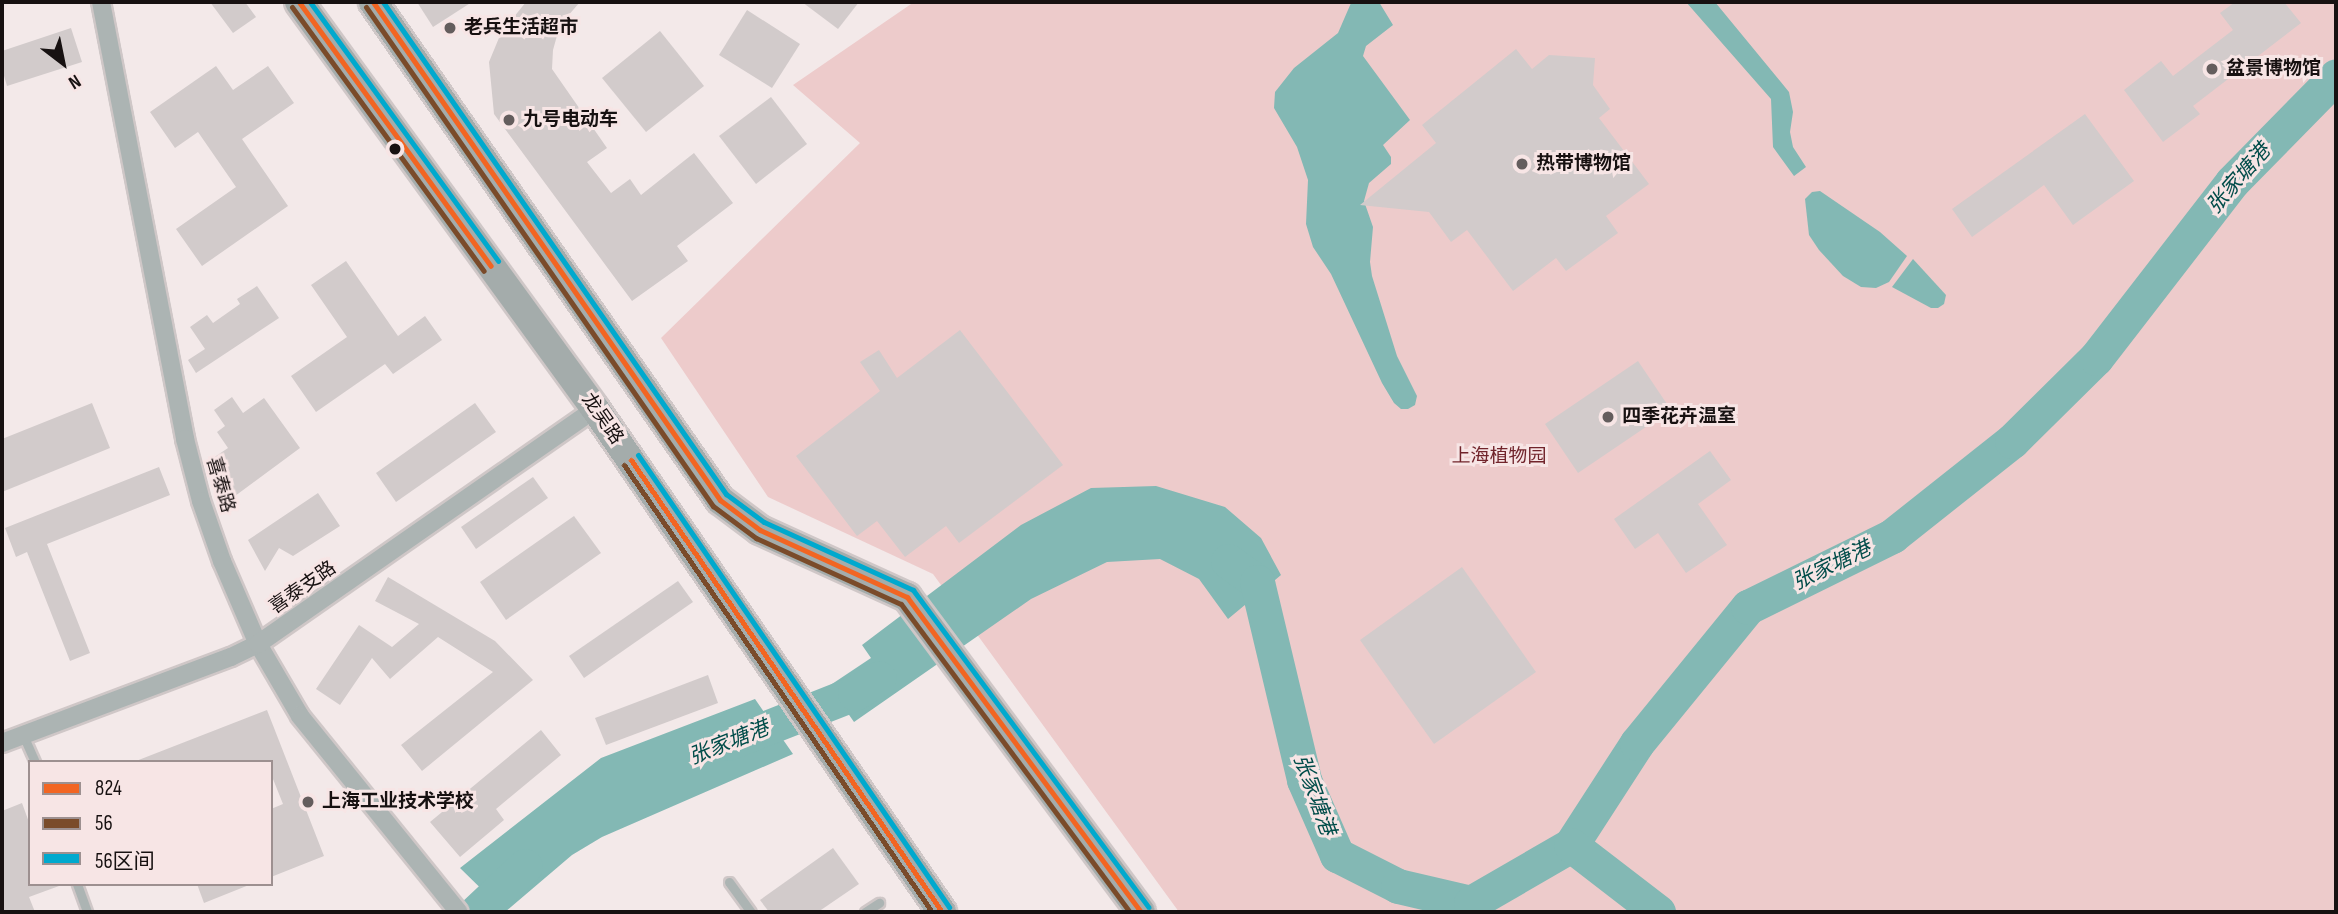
<!DOCTYPE html>
<meta charset="utf-8">
<style>
body{margin:0}
#map{position:relative;width:2338px;height:914px;overflow:hidden;background:#f3e9e9;font-family:"Sofia Sans Condensed","Noto Sans SC",sans-serif}
div>[style]{position:absolute}
[style*='--x']{left:calc(var(--x)*1px);top:calc(var(--y)*1px);width:calc(var(--w)*1px);rotate:calc(var(--a)*1deg)}
.green>*{inset:0;background:#edcbcb}
.water>*{inset:0;background:#83b8b4}
.river>*{height:35px;margin:-17.5px;padding:0 17.5px;transform-origin:17.5px;border-radius:17.5px;background:#83b8b4}
.building>*{inset:0;background:#d2cbcb}
.roads{filter:drop-shadow(2px 0 #cfc7c7) drop-shadow(-2px 0 #cfc7c7) drop-shadow(0 2px #cfc7c7) drop-shadow(0 -2px #cfc7c7)}
.lane>*{height:9px;margin:-4.5px;padding:0 4.5px;transform-origin:4.5px;border-radius:4.5px;background:#acb4b3}
.street>*{height:18px;margin:-9px;padding:0 9px;transform-origin:9px;border-radius:9px;background:#acb4b3}
.primary>*{height:28px;margin:-14px;padding:0 14px;transform-origin:14px;border-radius:14px;background:#a4acab}
.bus-1>*{height:5px;margin:-2.5px;padding:0 2.5px;transform-origin:2.5px;border-radius:2.5px;background:#f26522}
.bus-2>*{height:5px;margin:-2.5px;padding:0 2.5px;transform-origin:2.5px;border-radius:2.5px;background:#7a4b2a}
.bus-3>*{height:5px;margin:-2.5px;padding:0 2.5px;transform-origin:2.5px;border-radius:2.5px;background:#00a9ce}
.dots>*{width:19px;height:19px;translate:-50% -50%;box-sizing:border-box;border:4px solid #f7e5e5;border-radius:50%}
span{translate:-50% -50%;white-space:nowrap;text-align:center;line-height:1.15;-webkit-text-stroke:6px #f7e5e5;paint-order:stroke}
.poi-label{font-size:19px;color:#171111;font-weight:700}
.left{translate:0 -50%;text-align:left}
.street-label{font-size:19px;color:#171111}
.park-label{font-size:19px;color:#71242b}
.water-label{font-size:21px;color:#004c49;font-style:italic}
.frame{position:absolute;inset:0;border:4px solid #171111;pointer-events:none}
.legend{position:absolute;left:28px;top:760px;width:245px;height:126px;box-sizing:border-box;background:#f7e5e5;border:2px solid #9d9090;margin:0;padding:9px 12px;list-style:none;font-size:21px;color:#171111}
.legend li{display:flex;align-items:center;gap:14px;height:35px}
.legend b{width:35px;border:2px solid #9d9090}
.north{position:absolute;left:28px;top:28px;width:70px;height:70px;-webkit-text-stroke:5px #f7e5e5;paint-order:stroke;rotate:148deg;font-size:19px;font-weight:700;line-height:28px;text-align:center;color:#171111}
.north::after{content:'';display:block;margin:auto;width:24px;height:32px;background:#171111;clip-path:polygon(50% 0,100% 100%,50% 72%,0 100%)}
</style>
<div id="map">
<div class="green">
<i style="clip-path:polygon(914px 2px,2336px 2px,2336px 912px,1179px 912px,933px 574px,768px 497px,661px 338px,860px 143px,793px 85px)"></i>
</div>
<div class="water">
<i style="clip-path:polygon(1379px 2px,1393px 25px,1366px 46px,1363px 56px,1410px 120px,1383px 145px,1391px 157px,1391px 164px,1369px 183px,1364px 201px,1373px 227px,1370px 262px,1372px 276px,1397px 356px,1417px 396px,1415px 405px,1408px 409px,1401px 409px,1394px 403px,1382px 383px,1331px 274px,1313px 247px,1306px 224px,1308px 180px,1297px 147px,1274px 108px,1275px 92px,1294px 68px,1338px 33px,1351px 3px)"></i>
<i style="clip-path:polygon(1686px 2px,1715px 2px,1789px 92px,1793px 112px,1790px 132px,1793px 147px,1806px 167px,1794px 176px,1773px 147px,1771px 99px)"></i>
<i style="clip-path:polygon(1820px 191px,1880px 232px,1907px 256px,1889px 282px,1876px 288px,1861px 287px,1843px 276px,1819px 250px,1809px 235px,1805px 199px,1812px 192px)"></i>
<i style="clip-path:polygon(1913px 259px,1946px 295px,1944px 304px,1938px 308px,1931px 308px,1892px 287px)"></i>
<i style="clip-path:polygon(1156px 486px,1225px 507px,1261px 538px,1281px 575px,1228px 619px,1199px 579px,1160px 559px,1107px 562px,1031px 599px,854px 722px,829px 686px,871px 658px,862px 645px,1021px 525px,1091px 488px)"></i>
<i style="clip-path:polygon(755px 699px,793px 754px,602px 837px,572px 855px,505px 912px,460px 868px,601px 758px)"></i>
</div>
<div class="river">
<i style="--x:1228;--y:561;--w:36;--a:36"></i>
<i style="--x:1257;--y:582;--w:204;--a:76.6"></i>
<i style="--x:1304;--y:780;--w:82;--a:66.3"></i>
<i style="--x:1337;--y:855;--w:68;--a:26.9"></i>
<i style="--x:1398;--y:886;--w:75;--a:13.1"></i>
<i style="--x:1471;--y:903;--w:116;--a:-30.1"></i>
<i style="--x:1571;--y:845;--w:121;--a:-57.1"></i>
<i style="--x:1637;--y:743;--w:176;--a:-50.8"></i>
<i style="--x:1748;--y:607;--w:161;--a:-26.2"></i>
<i style="--x:1892;--y:536;--w:153;--a:-38.4"></i>
<i style="--x:2012;--y:441;--w:118;--a:-44.7"></i>
<i style="--x:2096;--y:358;--w:222;--a:-52.3"></i>
<i style="--x:2232;--y:182;--w:148;--a:-45.5"></i>
<i style="--x:728;--y:743;--w:136;--a:-21.5"></i>
<i style="--x:855;--y:693;--w:28;--a:-32"></i>
<i style="--x:1571;--y:845;--w:110;--a:37.6"></i>
<i style="--x:476;--y:912;--w:67;--a:-43.2"></i>
</div>
<div class="building">
<i style="clip-path:polygon(210px 2px,245px 2px,256px 17px,233px 33px)"></i>
<i style="clip-path:polygon(417px 2px,472px 2px,433px 27px)"></i>
<i style="clip-path:polygon(526px 2px,580px 2px,560px 25px,553px 50px,552px 69px,607px 148px,587px 162px,611px 193px,630px 179px,641px 195px,694px 153px,733px 203px,677px 246px,688px 261px,632px 301px,494px 114px,489px 62px,501px 33px)"></i>
<i style="clip-path:polygon(802px 2px,859px 2px,838px 29px)"></i>
<i style="clip-path:polygon(2235px 2px,2284px 2px,2301px 23px,2193px 106px,2200px 114px,2163px 142px,2124px 90px,2161px 61px,2173px 76px,2233px 30px,2220px 13px)"></i>
<i style="clip-path:polygon(747px 10px,800px 44px,772px 88px,719px 55px)"></i>
<i style="clip-path:polygon(71px 28px,82px 62px,7px 86px,2px 69px,2px 51px)"></i>
<i style="clip-path:polygon(660px 31px,704px 86px,646px 132px,602px 78px)"></i>
<i style="clip-path:polygon(1516px 49px,1532px 69px,1549px 55px,1595px 58px,1593px 85px,1610px 109px,1599px 118px,1649px 184px,1606px 216px,1618px 233px,1566px 271px,1556px 258px,1513px 291px,1467px 230px,1451px 242px,1429px 212px,1360px 205px,1436px 143px,1422px 125px)"></i>
<i style="clip-path:polygon(216px 66px,233px 90px,268px 66px,294px 103px,242px 139px,288px 206px,202px 266px,176px 229px,236px 187px,198px 132px,175px 148px,150px 112px)"></i>
<i style="clip-path:polygon(771px 97px,807px 144px,756px 184px,719px 136px)"></i>
<i style="clip-path:polygon(2085px 114px,2134px 181px,2073px 225px,2044px 185px,1972px 237px,1952px 209px)"></i>
<i style="clip-path:polygon(346px 261px,398px 336px,425px 316px,442px 340px,393px 374px,385px 364px,316px 412px,291px 376px,347px 337px,311px 285px)"></i>
<i style="clip-path:polygon(257px 286px,279px 318px,196px 373px,188px 360px,205px 349px,190px 327px,207px 315px,213px 323px,240px 304px,237px 299px)"></i>
<i style="clip-path:polygon(960px 330px,1063px 465px,959px 543px,946px 526px,905px 557px,877px 521px,857px 536px,796px 456px,880px 391px,860px 362px,879px 350px,897px 378px)"></i>
<i style="clip-path:polygon(1638px 361px,1671px 410px,1578px 473px,1545px 424px)"></i>
<i style="clip-path:polygon(232px 397px,243px 413px,264px 398px,300px 448px,235px 496px,210px 460px,228px 448px,217px 432px,225px 426px,214px 410px)"></i>
<i style="clip-path:polygon(92px 403px,110px 448px,2px 492px,2px 439px)"></i>
<i style="clip-path:polygon(475px 403px,496px 432px,396px 502px,376px 473px)"></i>
<i style="clip-path:polygon(1710px 451px,1731px 480px,1698px 504px,1727px 545px,1686px 573px,1658px 533px,1635px 549px,1614px 519px)"></i>
<i style="clip-path:polygon(159px 467px,170px 495px,47px 544px,90px 653px,70px 661px,27px 552px,16px 557px,5px 528px)"></i>
<i style="clip-path:polygon(533px 477px,548px 498px,476px 549px,461px 527px)"></i>
<i style="clip-path:polygon(318px 493px,340px 526px,293px 556px,279px 548px,265px 571px,248px 540px)"></i>
<i style="clip-path:polygon(574px 516px,601px 553px,506px 620px,480px 582px)"></i>
<i style="clip-path:polygon(1462px 567px,1536px 672px,1434px 744px,1360px 640px)"></i>
<i style="clip-path:polygon(388px 577px,495px 641px,533px 680px,422px 771px,401px 745px,493px 672px,438px 637px,390px 679px,372px 658px,340px 705px,316px 689px,359px 625px,392px 647px,419px 624px,375px 601px)"></i>
<i style="clip-path:polygon(678px 581px,693px 602px,584px 678px,569px 656px)"></i>
<i style="clip-path:polygon(708px 675px,718px 703px,606px 745px,595px 718px)"></i>
<i style="clip-path:polygon(267px 710px,324px 856px,271px 877px,271px 809px,283px 804px,271px 774px,271px 762px,136px 761px)"></i>
<i style="clip-path:polygon(541px 730px,561px 755px,496px 809px,504px 820px,460px 857px,430px 822px)"></i>
<i style="clip-path:polygon(22px 803px,30px 825px,30px 884px,59px 886px,29px 897px,35px 912px,2px 912px,2px 811px)"></i>
<i style="clip-path:polygon(833px 848px,859px 884px,818px 912px,769px 912px,760px 900px)"></i>
<i style="clip-path:polygon(197px 884px,249px 884px,249px 885px,204px 903px)"></i>
</div>
<div class="roads">
<div class="lane">
<i style="--x:23;--y:735;--w:30;--a:66"></i>
<i style="--x:729;--y:882;--w:37;--a:54"></i>
<i style="--x:77;--y:884;--w:30;--a:70"></i>
<i style="--x:865;--y:912;--w:17;--a:-33"></i>
</div>
<div class="street">
<i style="--x:101;--y:2;--w:445;--a:79.1"></i>
<i style="--x:185;--y:439;--w:64;--a:75.5"></i>
<i style="--x:201;--y:501;--w:64;--a:70.7"></i>
<i style="--x:222;--y:561;--w:90;--a:66.6"></i>
<i style="--x:258;--y:644;--w:83;--a:59.7"></i>
<i style="--x:300;--y:716;--w:252;--a:51"></i>
<i style="--x:2;--y:743;--w:245;--a:-20.6"></i>
<i style="--x:231;--y:657;--w:30;--a:-26"></i>
<i style="--x:258;--y:644;--w:411;--a:-34.9"></i>
</div>
<div class="primary">
<i style="--x:299;--y:2;--w:503;--a:53.97"></i>
<i style="--x:595;--y:409;--w:611;--a:55.4"></i>
<i style="--x:373;--y:2;--w:607;--a:55.13"></i>
<i style="--x:720;--y:500;--w:50;--a:36.9"></i>
<i style="--x:760;--y:530;--w:162;--a:24.5"></i>
<i style="--x:907;--y:597;--w:392;--a:53.4"></i>
</div>
</div>
<div class="bus-1">
<i style="--x:299;--y:2;--w:326;--a:54"></i>
<i style="--x:373;--y:2;--w:607;--a:55.13"></i>
<i style="--x:720;--y:500;--w:50;--a:36.9"></i>
<i style="--x:760;--y:530;--w:162;--a:24.5"></i>
<i style="--x:907;--y:597;--w:392;--a:53.4"></i>
<i style="--x:631;--y:460;--w:549;--a:55.47"></i>
</div>
<div class="bus-2">
<i style="--x:292;--y:7;--w:326;--a:54"></i>
<i style="--x:366;--y:7;--w:608;--a:55.19"></i>
<i style="--x:713;--y:506;--w:54;--a:36.7"></i>
<i style="--x:756;--y:538;--w:159;--a:24.5"></i>
<i style="--x:901;--y:604;--w:384;--a:53.4"></i>
<i style="--x:624;--y:465;--w:543;--a:55.43"></i>
</div>
<div class="bus-3">
<i style="--x:310;--y:2;--w:320;--a:54"></i>
<i style="--x:383;--y:2;--w:600;--a:55.12"></i>
<i style="--x:726;--y:494;--w:47;--a:36.4"></i>
<i style="--x:764;--y:522;--w:164;--a:24.5"></i>
<i style="--x:913;--y:590;--w:395;--a:53.4"></i>
<i style="--x:638;--y:455;--w:549;--a:55.47"></i>
</div>
<div class="dots">
<i style="left:450px;top:28px;background:#645d5d"></i>
<i style="left:2212px;top:69px;background:#645d5d"></i>
<i style="left:509px;top:120px;background:#645d5d"></i>
<i style="left:395px;top:149px;background:#171111"></i>
<i style="left:1522px;top:164px;background:#645d5d"></i>
<i style="left:1608px;top:417px;background:#645d5d"></i>
<i style="left:308px;top:802px;background:#645d5d"></i>
</div>
<div class="poi-label">
<span class="left" style="left:464px;top:28px">老兵生活超市</span>
<span class="left" style="left:2226px;top:69px">盆景博物馆</span>
<span class="left" style="left:523px;top:120px">九号电动车</span>
<span class="left" style="left:1536px;top:164px">热带博物馆</span>
<span class="left" style="left:1622px;top:417px">四季花卉温室</span>
<span class="left" style="left:322px;top:802px">上海工业技术学校</span>
</div>
<div class="street-label">
<span style="left:602px;top:419px;rotate:55deg">龙吴路</span>
<span style="left:220px;top:485px;rotate:74deg">喜泰路</span>
<span style="left:303px;top:588px;rotate:-35deg">喜泰支路</span>
</div>
<div class="park-label">
<span style="left:1499px;top:457px">上海植物园</span>
</div>
<div class="water-label">
<span style="left:2239px;top:179px;rotate:-49deg">张家塘港</span>
<span style="left:1832px;top:566px;rotate:-26deg">张家塘港</span>
<span style="left:729px;top:743px;rotate:-22deg">张家塘港</span>
<span style="left:1314px;top:795px;rotate:70deg">张家塘港</span>
</div>
<div class="frame"></div>
<ul class="legend">
<li><b style="height:9px;background:#f26522"></b>824</li>
<li><b style="height:9px;background:#7a4b2a"></b>56</li>
<li><b style="height:9px;background:#00a9ce"></b>56区间</li>
</ul>
<div class="north">N</div>
</div>
